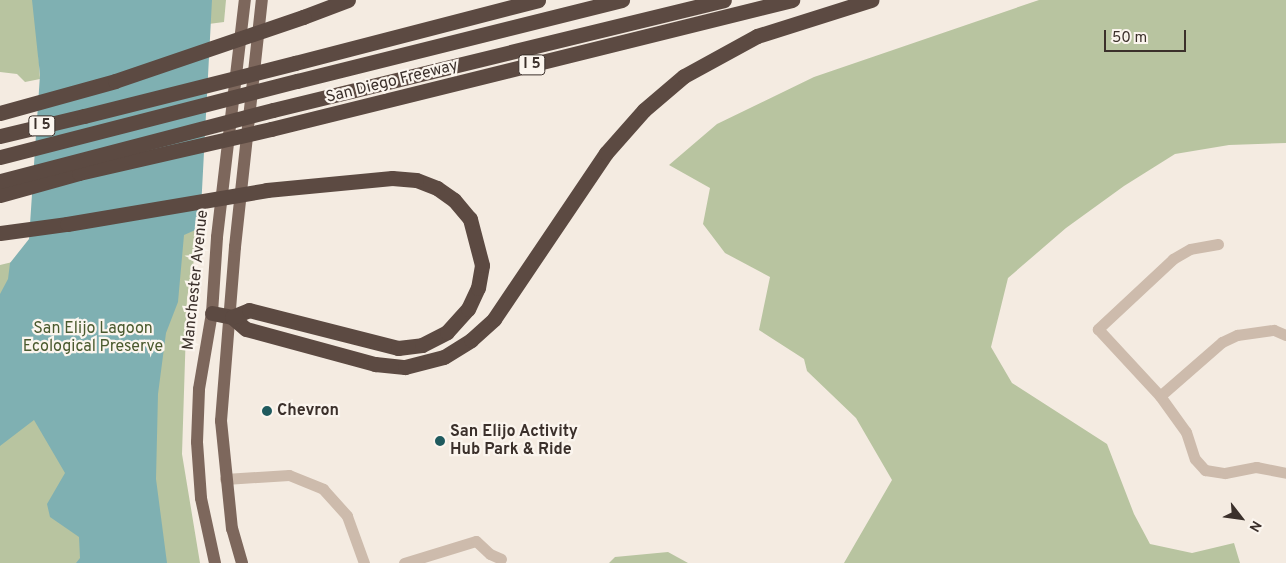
<!DOCTYPE html>
<style>
body{margin:0}
#map{position:relative;width:1286px;height:563px;overflow:hidden;background:#f4ebe1;font-family:Overpass,sans-serif}
div>[style]{position:absolute}
[style*='--x']{left:calc(var(--x)*1px);top:calc(var(--y)*1px);width:calc(var(--w)*1px);rotate:calc(var(--a)*1deg)}
.green>*{inset:0;background:#b8c4a0}
.water>*{inset:0;background:#7fb0b2}
.minor>*{height:11px;margin:-5.5px;padding:0 5.5px;transform-origin:5.5px;border-radius:5.5px;background:#cdbbac}
.primary>*{height:12px;margin:-6px;padding:0 6px;transform-origin:6px;border-radius:6px;background:#7d675c}
.motorway>*{height:15px;margin:-7.5px;padding:0 7.5px;transform-origin:7.5px;border-radius:7.5px;background:#5c4a42}
.motorway-bridge>*{height:15px;margin:-7.5px;padding:0 7.5px;transform-origin:7.5px;border-radius:7.5px;background:#5c4a42}
.dots>*{width:14px;height:14px;translate:-50% -50%;box-sizing:border-box;border:2px solid #fbf5ee;border-radius:50%}
span{translate:-50% -50%;white-space:nowrap;text-align:center;line-height:1.15;-webkit-text-stroke:4.5px #fbf5ee;paint-order:stroke}
.shield-label span{padding:1px 4px;background:#fbf5ee;border:1px solid;border-radius:4px;-webkit-text-stroke-width:0}
.shield-label{font-size:15px;color:#3b302b;font-weight:700}
.street-label{font-size:16px;color:#3b302b}
.park-label{font-size:16px;color:#4a5a2e}
.poi-label{font-size:16px;color:#3b302b;font-weight:700}
.left{translate:0 -50%;text-align:left}
.north{position:absolute;left:1216px;top:493px;width:50px;height:50px;-webkit-text-stroke:4px #fbf5ee;paint-order:stroke;rotate:120deg;font-size:14px;font-weight:700;line-height:20px;text-align:center;color:#3b302b}
.north::after{content:'';display:block;margin:auto;width:18px;height:22px;background:#3b302b;clip-path:polygon(50% 0,100% 100%,50% 72%,0 100%)}
.scale{position:absolute;left:1104px;top:30px;width:82px;height:22px;box-sizing:border-box;border:2px solid #3b302b;border-top:0;padding-left:6px;font-size:15px;line-height:18px;white-space:nowrap;color:#3b302b;-webkit-text-stroke:4px #fbf5ee;paint-order:stroke}
</style>
<div id="map">
<div class="green">
<i style="clip-path:polygon(0 0,226px 0,224px 22px,38px 46px,40px 79px,25px 82px,17px 74px,0 72px)"></i>
<i style="clip-path:polygon(1039px 0,1286px 0,1286px 143px,1229px 145px,1175px 154px,1124px 186px,1066px 228px,1008px 278px,991px 347px,1012px 383px,1107px 444px,1134px 514px,1150px 544px,1192px 553px,1234px 543px,1240px 563px,844px 563px,892px 480px,856px 418px,807px 371px,804px 359px,759px 330px,770px 277px,725px 253px,703px 224px,710px 188px,669px 165px,717px 124px,814px 77px)"></i>
<i style="clip-path:polygon(202px 216px,187px 298px,182px 454px,200px 563px,0 563px,0 265px)"></i>
<i style="clip-path:polygon(668px 552px,688px 563px,609px 563px,615px 557px)"></i>
</div>
<div class="water">
<i style="clip-path:polygon(32px 0,212px 0,200px 228px,184px 235px,178px 302px,166px 333px,158px 394px,156px 479px,167px 563px,76px 563px,80px 558px,79px 537px,50px 517px,47px 504px,65px 473px,34px 420px,0 446px,0 294px,8px 279px,10px 263px,29px 239px,40px 75px)"></i>
</div>
<div class="minor">
<i style="--x:1218;--y:244;--w:28;--a:170"></i>
<i style="--x:1190;--y:249;--w:20;--a:150"></i>
<i style="--x:1173;--y:259;--w:103;--a:137"></i>
<i style="--x:1098;--y:329;--w:91;--a:47.2"></i>
<i style="--x:1160;--y:396;--w:44;--a:54.2"></i>
<i style="--x:1186;--y:432;--w:28;--a:72"></i>
<i style="--x:1195;--y:459;--w:15;--a:48"></i>
<i style="--x:1205;--y:470;--w:20;--a:9"></i>
<i style="--x:1225;--y:473;--w:32;--a:-11"></i>
<i style="--x:1256;--y:467;--w:31;--a:11"></i>
<i style="--x:1160;--y:396;--w:82;--a:-41.1"></i>
<i style="--x:1222;--y:342;--w:17;--a:-25"></i>
<i style="--x:1237;--y:335;--w:37;--a:-8"></i>
<i style="--x:1274;--y:330;--w:13;--a:23"></i>
<i style="--x:225;--y:479;--w:64;--a:-3.6"></i>
<i style="--x:289;--y:475;--w:37;--a:22"></i>
<i style="--x:323;--y:489;--w:36;--a:48"></i>
<i style="--x:347;--y:516;--w:50;--a:70.1"></i>
<i style="--x:404;--y:563;--w:75;--a:-17"></i>
<i style="--x:476;--y:541;--w:19;--a:43"></i>
<i style="--x:490;--y:554;--w:12;--a:24"></i>
</div>
<div class="primary">
<i style="--x:215;--y:563;--w:66;--a:-102.2"></i>
<i style="--x:201;--y:498;--w:56;--a:-94.1"></i>
<i style="--x:197;--y:442;--w:53;--a:-87.8"></i>
<i style="--x:199;--y:389;--w:77;--a:-80.3"></i>
<i style="--x:212;--y:313;--w:76;--a:-86.2"></i>
<i style="--x:217;--y:237;--w:239;--a:-83.3"></i>
<i style="--x:242;--y:563;--w:35;--a:-106"></i>
<i style="--x:232;--y:529;--w:109;--a:-95.8"></i>
<i style="--x:221;--y:421;--w:175;--a:-85.4"></i>
<i style="--x:235;--y:247;--w:248;--a:-83.8"></i>
</div>
<div class="motorway">
<i style="--x:303;--y:17;--w:48;--a:-20.7"></i>
<i style="--x:295;--y:63;--w:251;--a:-14.5"></i>
<i style="--x:297;--y:81;--w:335;--a:-14"></i>
<i style="--x:273;--y:110;--w:464;--a:-13.7"></i>
<i style="--x:0;--y:113;--w:119;--a:-15.5"></i>
<i style="--x:271;--y:129;--w:537;--a:-13.91"></i>
<i style="--x:0;--y:136;--w:86;--a:-13.4"></i>
<i style="--x:0;--y:195;--w:82;--a:-15.6"></i>
<i style="--x:0;--y:233;--w:68;--a:-7.7"></i>
<i style="--x:212;--y:313;--w:20;--a:11"></i>
<i style="--x:232;--y:317;--w:18;--a:41"></i>
<i style="--x:246;--y:329;--w:134;--a:15.2"></i>
<i style="--x:375;--y:364;--w:30;--a:6"></i>
<i style="--x:405;--y:367;--w:40;--a:-14.4"></i>
<i style="--x:444;--y:357;--w:32;--a:-32"></i>
<i style="--x:471;--y:340;--w:31;--a:-42"></i>
<i style="--x:494;--y:319;--w:200;--a:-56"></i>
<i style="--x:606;--y:153;--w:57;--a:-48.5"></i>
<i style="--x:644;--y:110;--w:52;--a:-40.4"></i>
<i style="--x:684;--y:76;--w:83;--a:-28.7"></i>
<i style="--x:757;--y:36;--w:120;--a:-17.5"></i>
<i style="--x:232;--y:317;--w:18;--a:-22"></i>
<i style="--x:249;--y:310;--w:154;--a:14.3"></i>
<i style="--x:398;--y:348;--w:24;--a:-7"></i>
<i style="--x:422;--y:345;--w:28;--a:-27"></i>
<i style="--x:447;--y:332;--w:31;--a:-48"></i>
<i style="--x:468;--y:309;--w:23;--a:-65"></i>
<i style="--x:478;--y:288;--w:23;--a:-80"></i>
<i style="--x:482;--y:265;--w:48;--a:-104.6"></i>
<i style="--x:470;--y:219;--w:25;--a:-130"></i>
<i style="--x:454;--y:200;--w:21;--a:-145"></i>
<i style="--x:437;--y:188;--w:22;--a:-159"></i>
<i style="--x:416;--y:180;--w:24;--a:-175"></i>
<i style="--x:392;--y:178;--w:126;--a:174.5"></i>
</div>
<div class="motorway-bridge">
<i style="--x:115;--y:81;--w:199;--a:-18.8"></i>
<i style="--x:84;--y:116;--w:218;--a:-14.1"></i>
<i style="--x:0;--y:157;--w:307;--a:-14.4"></i>
<i style="--x:79;--y:173;--w:197;--a:-12.9"></i>
<i style="--x:0;--y:181;--w:282;--a:-14.6"></i>
<i style="--x:67;--y:224;--w:203;--a:-9.6"></i>
</div>
<div class="dots">
<i style="left:267px;top:411px;background:#1f5a5e"></i>
<i style="left:440px;top:441px;background:#1f5a5e"></i>
</div>
<div class="shield-label">
<span style="left:532px;top:65px">I 5</span>
<span style="left:42px;top:126px">I 5</span>
</div>
<div class="street-label">
<span style="left:392px;top:82px;rotate:-14deg">San Diego Freeway</span>
<span style="left:196px;top:280px;rotate:-84deg">Manchester Avenue</span>
</div>
<div class="park-label">
<span style="left:93px;top:338px">San Elijo Lagoon<br>Ecological Preserve</span>
</div>
<div class="poi-label">
<span class="left" style="left:277px;top:411px">Chevron</span>
<span class="left" style="left:450px;top:441px">San Elijo Activity<br>Hub Park &amp; Ride</span>
</div>
<div class="north">N</div>
<div class="scale">50 m</div>
</div>
